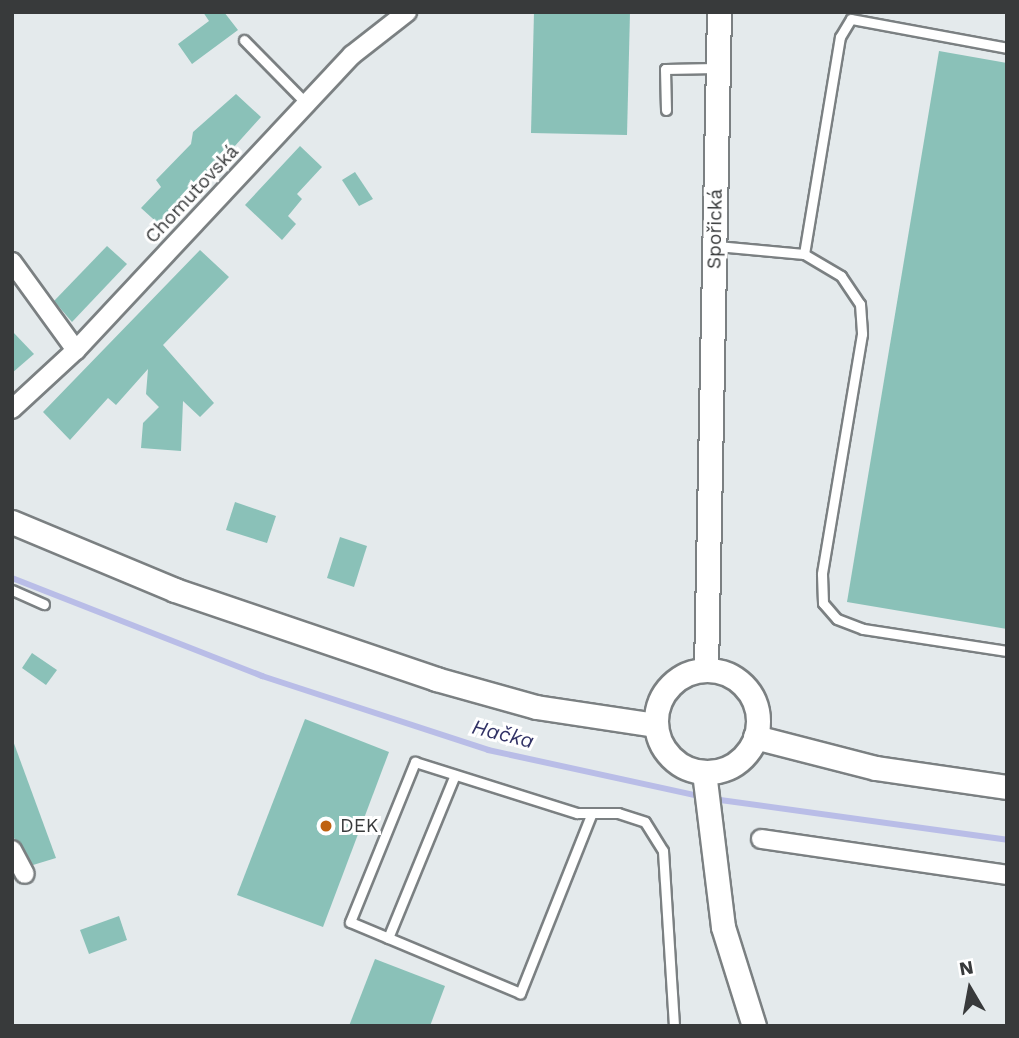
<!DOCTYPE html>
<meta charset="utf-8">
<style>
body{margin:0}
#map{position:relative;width:1019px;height:1038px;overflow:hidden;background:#e4eaec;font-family:"Work Sans",sans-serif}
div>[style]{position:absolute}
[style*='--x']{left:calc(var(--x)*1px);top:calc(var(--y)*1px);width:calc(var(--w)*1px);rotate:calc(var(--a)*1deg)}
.stream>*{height:6px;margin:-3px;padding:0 3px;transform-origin:3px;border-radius:3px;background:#b9bde7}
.building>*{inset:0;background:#8ac1b8}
.roads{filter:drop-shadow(2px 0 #7b8082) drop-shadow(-2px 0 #7b8082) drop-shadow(0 2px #7b8082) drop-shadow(0 -2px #7b8082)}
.lane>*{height:9px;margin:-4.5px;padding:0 4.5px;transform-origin:4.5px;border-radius:4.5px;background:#fff}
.street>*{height:18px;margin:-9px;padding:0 9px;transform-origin:9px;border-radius:9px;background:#fff}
.secondary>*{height:23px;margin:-11.5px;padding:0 11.5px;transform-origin:11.5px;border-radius:11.5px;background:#fff}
.secondary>.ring{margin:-11.5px;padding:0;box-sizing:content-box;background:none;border:23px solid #fff;border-radius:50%}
.dots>*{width:19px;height:19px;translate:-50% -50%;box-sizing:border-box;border:4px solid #fff;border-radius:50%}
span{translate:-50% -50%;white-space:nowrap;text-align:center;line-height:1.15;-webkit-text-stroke:6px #fff;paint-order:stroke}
.street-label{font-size:19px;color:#383a3b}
.poi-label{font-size:19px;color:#383a3b}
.left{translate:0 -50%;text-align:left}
.water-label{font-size:21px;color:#323366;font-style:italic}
.frame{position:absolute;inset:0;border:14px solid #383a3b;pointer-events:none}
.north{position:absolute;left:935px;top:954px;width:70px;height:70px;-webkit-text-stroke:5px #fff;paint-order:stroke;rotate:350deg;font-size:19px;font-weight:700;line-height:28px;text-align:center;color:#383a3b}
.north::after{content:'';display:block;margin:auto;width:24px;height:32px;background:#383a3b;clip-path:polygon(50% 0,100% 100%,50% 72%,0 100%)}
</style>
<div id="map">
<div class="stream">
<i style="--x:12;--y:578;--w:269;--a:21.4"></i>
<i style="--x:262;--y:676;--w:238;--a:18.1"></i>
<i style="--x:488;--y:750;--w:220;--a:12.3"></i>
<i style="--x:713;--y:799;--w:297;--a:7.9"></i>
</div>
<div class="building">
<i style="clip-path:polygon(203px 12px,224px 12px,238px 30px,192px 64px,178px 44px,209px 21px)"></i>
<i style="clip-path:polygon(534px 12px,630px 12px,627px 135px,531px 133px)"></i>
<i style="clip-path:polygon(939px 51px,1007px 63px,1007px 629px,847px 602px)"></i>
<i style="clip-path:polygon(236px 94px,261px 117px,162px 227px,141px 208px,161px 187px,156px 180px,191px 144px,193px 132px)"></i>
<i style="clip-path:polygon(300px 146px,322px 167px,297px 194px,302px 199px,288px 216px,296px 224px,282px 240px,245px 205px)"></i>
<i style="clip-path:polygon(355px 172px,373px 199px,359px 206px,342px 180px)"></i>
<i style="clip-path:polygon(107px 246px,127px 264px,72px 322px,54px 301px)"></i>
<i style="clip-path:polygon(200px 250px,229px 277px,163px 345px,214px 403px,200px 417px,183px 401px,181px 451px,141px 448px,143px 423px,159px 407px,146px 394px,148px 369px,116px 405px,108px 398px,70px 440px,43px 412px)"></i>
<i style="clip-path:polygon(12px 331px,34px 354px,12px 373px)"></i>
<i style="clip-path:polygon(235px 502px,276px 516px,267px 543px,226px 530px)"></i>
<i style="clip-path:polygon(340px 537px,367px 546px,354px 587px,327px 578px)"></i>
<i style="clip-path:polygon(32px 653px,57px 670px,46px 685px,22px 668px)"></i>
<i style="clip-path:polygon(305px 719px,389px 752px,323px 927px,237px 895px)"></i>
<i style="clip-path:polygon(12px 738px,56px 858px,33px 865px,12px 835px)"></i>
<i style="clip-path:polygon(119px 916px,127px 940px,89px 954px,80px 930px)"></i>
<i style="clip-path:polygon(375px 959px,445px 986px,430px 1026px,349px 1026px)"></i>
</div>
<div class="roads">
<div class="lane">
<i style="--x:244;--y:40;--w:88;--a:45.5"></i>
<i style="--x:666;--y:110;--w:41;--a:-91.4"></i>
<i style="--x:665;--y:69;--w:51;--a:-1.1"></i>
<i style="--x:717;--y:246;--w:87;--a:5.3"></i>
<i style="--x:804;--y:254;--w:43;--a:30.7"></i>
<i style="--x:841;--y:276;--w:34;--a:56"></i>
<i style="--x:860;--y:304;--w:30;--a:86"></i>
<i style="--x:862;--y:334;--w:243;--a:99.5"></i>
<i style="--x:822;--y:574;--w:29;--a:88"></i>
<i style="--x:823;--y:603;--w:21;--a:49"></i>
<i style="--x:837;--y:619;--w:28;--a:21"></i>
<i style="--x:863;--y:629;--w:146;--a:8.7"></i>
<i style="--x:804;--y:254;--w:220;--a:-80.6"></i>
<i style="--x:840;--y:37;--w:21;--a:-59"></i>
<i style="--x:851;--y:19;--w:159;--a:10.5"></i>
<i style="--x:12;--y:590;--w:35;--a:24"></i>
<i style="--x:591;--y:815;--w:192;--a:111.7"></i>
<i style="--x:520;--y:993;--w:184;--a:-157.3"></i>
<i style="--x:350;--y:922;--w:173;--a:-67.9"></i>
<i style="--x:415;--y:762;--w:170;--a:17.5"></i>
<i style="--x:577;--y:813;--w:41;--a:0"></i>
<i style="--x:618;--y:813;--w:28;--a:18"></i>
<i style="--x:645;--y:822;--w:34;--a:58"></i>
<i style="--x:663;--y:851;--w:175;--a:86.4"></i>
<i style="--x:388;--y:938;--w:176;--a:-67.7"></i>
</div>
<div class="street">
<i style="--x:12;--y:262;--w:109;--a:54"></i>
<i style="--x:12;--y:409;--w:87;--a:-42.7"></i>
<i style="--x:76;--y:350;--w:404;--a:-46.9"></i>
<i style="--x:352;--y:55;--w:70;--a:-38"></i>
<i style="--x:761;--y:839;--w:249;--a:8.3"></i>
<i style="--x:12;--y:850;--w:27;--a:62"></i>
</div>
<div class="secondary">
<i style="--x:12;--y:522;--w:177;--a:22.6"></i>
<i style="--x:175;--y:590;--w:276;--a:18.8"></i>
<i style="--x:436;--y:679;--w:104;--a:15.6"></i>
<i style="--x:536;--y:707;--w:120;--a:8.6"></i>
<i style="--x:706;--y:669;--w:657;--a:-88.87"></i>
<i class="ring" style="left:656px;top:670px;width:79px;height:79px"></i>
<i style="--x:755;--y:737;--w:125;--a:14.4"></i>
<i style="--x:876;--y:768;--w:132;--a:8.3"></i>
<i style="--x:704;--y:772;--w:156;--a:83"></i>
<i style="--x:723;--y:927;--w:104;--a:72.6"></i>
</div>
</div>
<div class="dots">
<i style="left:326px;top:826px;background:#bf6211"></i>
</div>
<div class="street-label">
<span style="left:192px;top:194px;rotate:-47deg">Chomutovská</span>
<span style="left:715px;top:229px;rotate:-89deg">Spořická</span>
</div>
<div class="poi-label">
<span class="left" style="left:340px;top:826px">DEK</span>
</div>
<div class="water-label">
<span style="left:503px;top:734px;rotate:14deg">Hačka</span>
</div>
<div class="frame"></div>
<div class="north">N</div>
</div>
